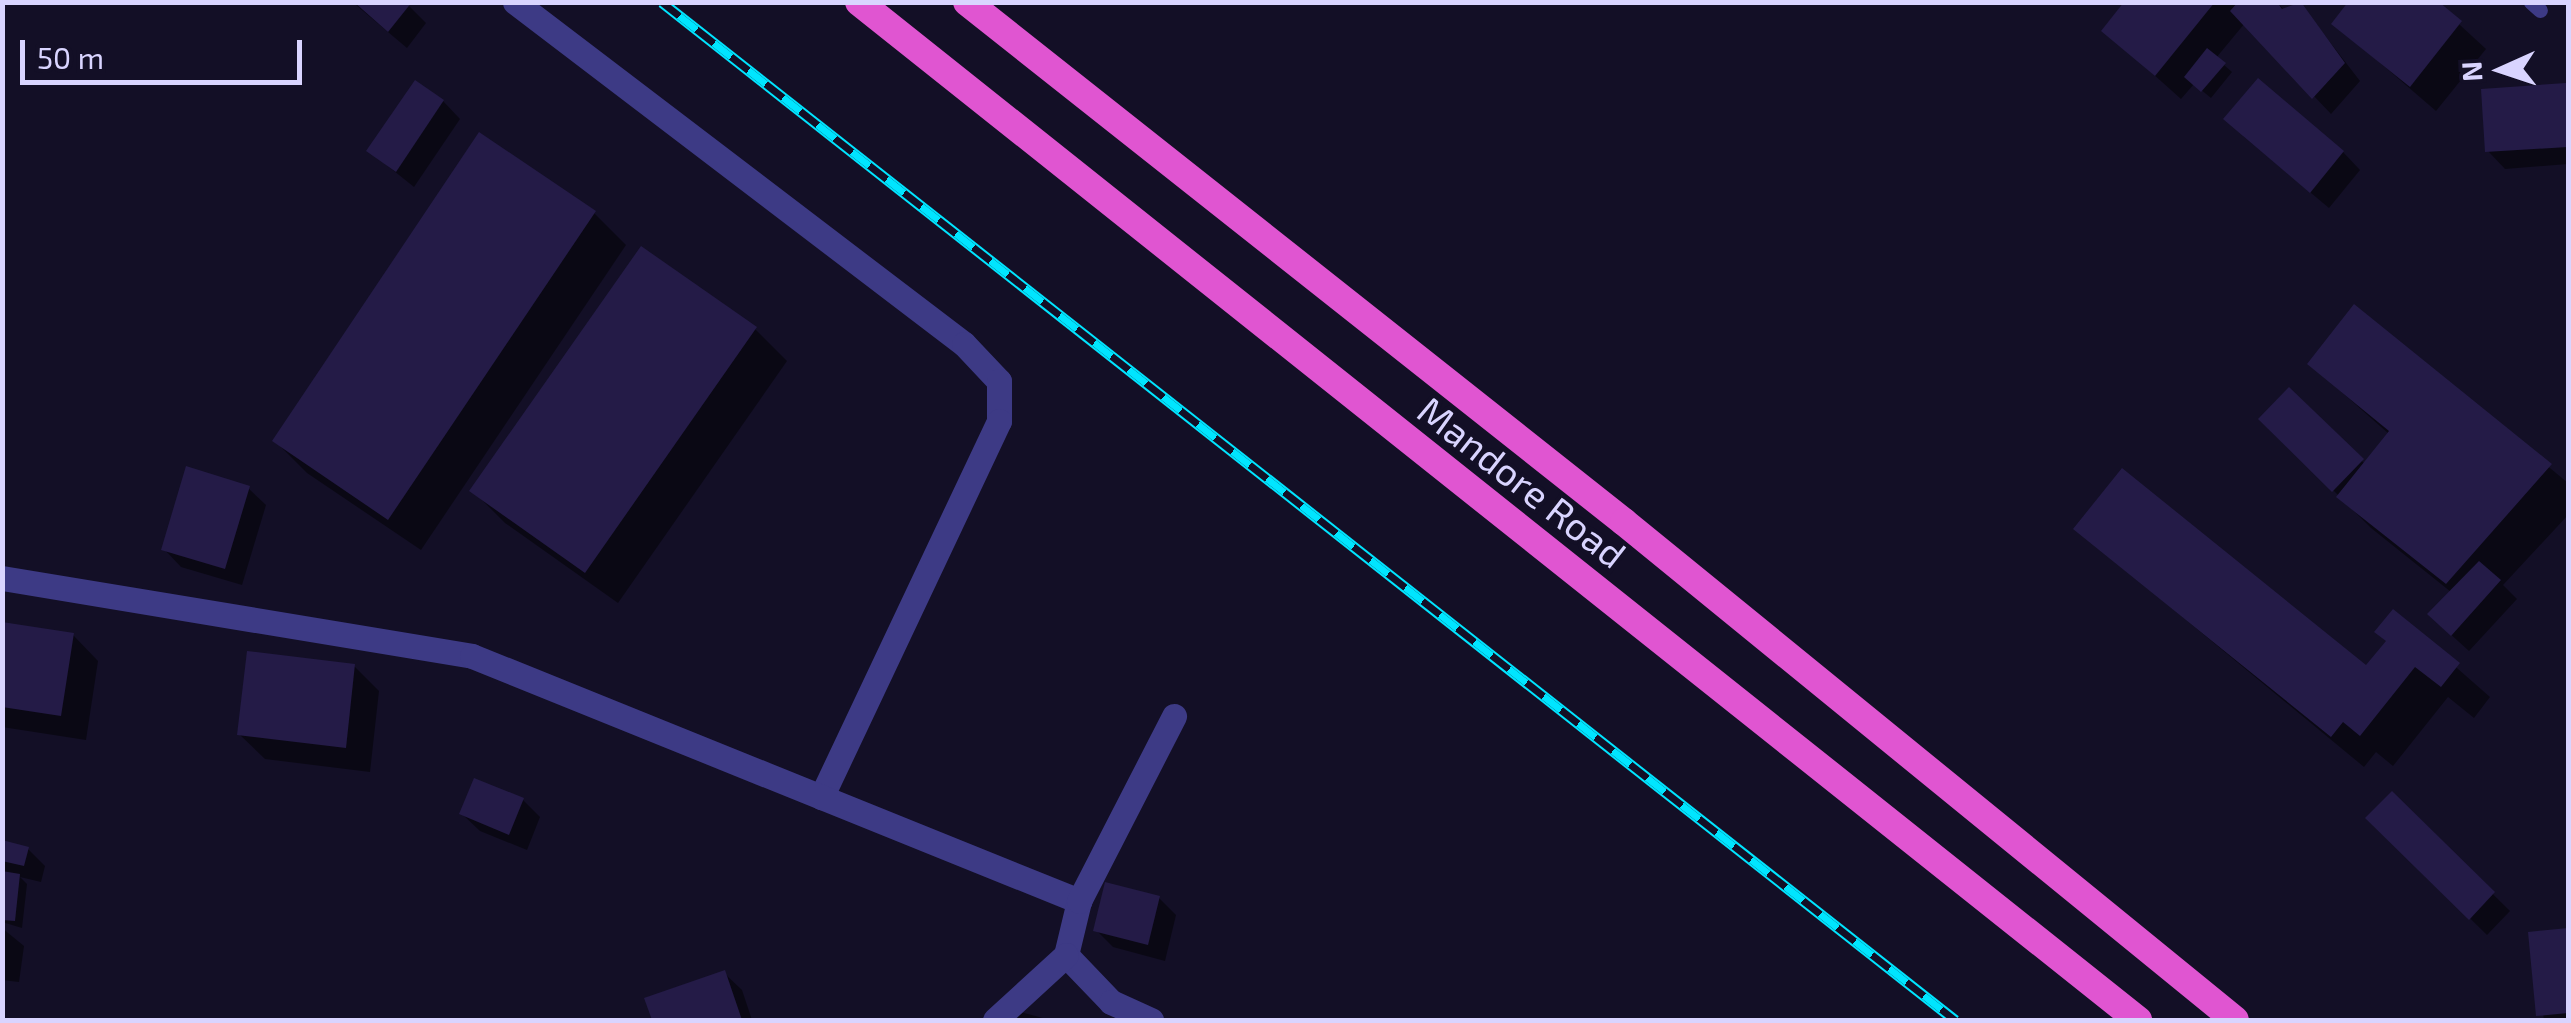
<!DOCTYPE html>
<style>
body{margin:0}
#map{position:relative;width:2571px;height:1023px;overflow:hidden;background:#130f26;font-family:"Exo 2",sans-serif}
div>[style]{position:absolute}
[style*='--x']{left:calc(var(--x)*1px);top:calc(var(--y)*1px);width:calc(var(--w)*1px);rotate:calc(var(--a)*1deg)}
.shadow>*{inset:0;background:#0007}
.building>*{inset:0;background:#241b47}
.service>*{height:15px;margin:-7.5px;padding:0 7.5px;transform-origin:7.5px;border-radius:7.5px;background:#3d3a85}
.minor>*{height:25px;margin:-12.5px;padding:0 12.5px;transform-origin:12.5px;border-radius:12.5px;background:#3d3a85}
.trunk>*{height:28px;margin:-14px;padding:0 14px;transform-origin:14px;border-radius:14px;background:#e055d1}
.rail>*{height:11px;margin-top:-5.5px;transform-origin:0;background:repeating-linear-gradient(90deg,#130f26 0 22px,#00e5ff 0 44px);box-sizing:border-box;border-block:2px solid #00e5ff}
span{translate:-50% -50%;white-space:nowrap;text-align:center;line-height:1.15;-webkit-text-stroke:8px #130f26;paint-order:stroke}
.street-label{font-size:38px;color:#d9d4ff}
.frame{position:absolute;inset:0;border:5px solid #d9d4ff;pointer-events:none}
.north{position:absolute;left:2451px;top:20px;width:100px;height:100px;-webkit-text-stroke:8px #130f26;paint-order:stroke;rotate:267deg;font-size:28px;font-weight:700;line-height:40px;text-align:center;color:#d9d4ff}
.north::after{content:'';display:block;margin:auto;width:35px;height:45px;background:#d9d4ff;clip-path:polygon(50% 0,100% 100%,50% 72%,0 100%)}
.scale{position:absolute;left:20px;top:40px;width:282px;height:45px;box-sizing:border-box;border:5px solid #d9d4ff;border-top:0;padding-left:12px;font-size:30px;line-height:35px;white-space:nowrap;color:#d9d4ff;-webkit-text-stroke:8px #130f26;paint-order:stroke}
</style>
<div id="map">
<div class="shadow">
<i style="clip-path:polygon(2128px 2px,2278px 2px,2284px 11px,2299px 2px,2360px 81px,2331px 114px,2245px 23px,2216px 58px,2232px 72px,2211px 98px,2194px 84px,2181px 99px,2105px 31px)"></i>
<i style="clip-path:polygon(2435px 2px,2486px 49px,2436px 111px,2335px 24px)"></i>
<i style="clip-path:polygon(356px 5px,409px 6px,426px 23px,407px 48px)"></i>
<i style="clip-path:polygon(2565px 86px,2568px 164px,2505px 169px,2488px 151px)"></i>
<i style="clip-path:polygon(443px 101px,460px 119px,414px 187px,369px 151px)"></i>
<i style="clip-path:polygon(2243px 136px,2343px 152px,2360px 170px,2329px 208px)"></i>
<i style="clip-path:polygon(594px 213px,626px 245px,421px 550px,307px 473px,275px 441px)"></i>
<i style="clip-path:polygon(2355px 307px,2568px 483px,2568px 515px,2503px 585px,2517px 599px,2469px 651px,2447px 631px,2451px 592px,2371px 528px,2262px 419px,2289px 390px,2365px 464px,2389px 434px,2310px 364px)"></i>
<i style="clip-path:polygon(755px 329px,787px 361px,618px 603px,505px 523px,473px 491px)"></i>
<i style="clip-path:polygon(248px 488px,266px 505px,242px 585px,181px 567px,164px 549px)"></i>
<i style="clip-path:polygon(2076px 529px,2367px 669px,2388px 642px,2393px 612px,2490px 697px,2474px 718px,2448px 697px,2393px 766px,2376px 752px,2364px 767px)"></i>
<i style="clip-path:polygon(2px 625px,73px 635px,98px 661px,86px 740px,2px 727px)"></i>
<i style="clip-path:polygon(354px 666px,379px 691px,370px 772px,265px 759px,239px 734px)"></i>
<i style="clip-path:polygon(2392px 795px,2510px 911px,2487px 935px,2368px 818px)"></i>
<i style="clip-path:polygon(523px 800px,540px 817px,527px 850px,480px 831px,462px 814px)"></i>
<i style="clip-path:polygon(2px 843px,28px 849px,45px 866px,41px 882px,20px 877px,27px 884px,22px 928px,2px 922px)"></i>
<i style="clip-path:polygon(1159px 898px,1176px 915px,1165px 961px,1113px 947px,1096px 930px)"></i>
<i style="clip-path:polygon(2px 928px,24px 946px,19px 982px,2px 980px)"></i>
<i style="clip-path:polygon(2568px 930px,2568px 1020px,2544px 1020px,2531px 934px)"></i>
<i style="clip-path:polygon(724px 973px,742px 990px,752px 1020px,654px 1020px,647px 999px)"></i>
<i style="clip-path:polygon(1010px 1009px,1050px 1020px,1007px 1020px)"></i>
</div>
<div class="building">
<i style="clip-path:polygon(354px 2px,412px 2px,388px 32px)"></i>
<i style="clip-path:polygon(2124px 2px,2215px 2px,2155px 76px,2101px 31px)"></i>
<i style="clip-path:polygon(2238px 2px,2277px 2px,2282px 9px,2301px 2px,2345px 63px,2312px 99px,2230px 11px)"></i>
<i style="clip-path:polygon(2348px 2px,2439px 2px,2462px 21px,2410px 87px,2331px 24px)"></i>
<i style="clip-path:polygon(2207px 48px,2226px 63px,2201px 92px,2184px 77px)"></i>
<i style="clip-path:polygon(2258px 78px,2344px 151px,2310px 193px,2223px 119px)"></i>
<i style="clip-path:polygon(415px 80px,444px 100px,396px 172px,366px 151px)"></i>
<i style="clip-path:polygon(2566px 83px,2568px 147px,2485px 152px,2481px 89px)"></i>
<i style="clip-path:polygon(479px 132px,596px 211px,388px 520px,272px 441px)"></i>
<i style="clip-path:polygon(641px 246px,757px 327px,585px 573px,469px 491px)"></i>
<i style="clip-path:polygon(2354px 304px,2552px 464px,2446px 584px,2336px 497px,2389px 431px,2307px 364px)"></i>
<i style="clip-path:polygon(2289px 387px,2364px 459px,2332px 492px,2258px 419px)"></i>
<i style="clip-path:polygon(186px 466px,250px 486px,225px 569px,161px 550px)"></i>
<i style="clip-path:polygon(2122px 468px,2366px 665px,2386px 641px,2374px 632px,2393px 609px,2460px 663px,2441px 687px,2415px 667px,2360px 736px,2343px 722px,2331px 737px,2073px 529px)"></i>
<i style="clip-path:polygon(2479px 561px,2501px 580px,2451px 636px,2427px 614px)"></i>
<i style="clip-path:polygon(2px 622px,74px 633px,61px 716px,2px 707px)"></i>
<i style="clip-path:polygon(247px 651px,355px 664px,346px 748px,237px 735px)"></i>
<i style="clip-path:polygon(474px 778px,524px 798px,509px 835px,459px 814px)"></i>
<i style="clip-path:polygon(2392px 791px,2495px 892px,2469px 920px,2365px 818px)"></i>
<i style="clip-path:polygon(2px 840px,29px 847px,24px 866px,2px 861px)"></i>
<i style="clip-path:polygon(2px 871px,20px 874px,15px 921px,2px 920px)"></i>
<i style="clip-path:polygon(1105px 882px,1160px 896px,1148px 945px,1093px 931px)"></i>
<i style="clip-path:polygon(2568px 928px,2568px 1013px,2536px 1016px,2528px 932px)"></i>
<i style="clip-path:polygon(725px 970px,742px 1020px,652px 1020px,644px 998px)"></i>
</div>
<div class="service">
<i style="--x:2531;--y:2;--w:12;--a:42"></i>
</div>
<div class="minor">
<i style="--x:515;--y:2;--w:564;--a:37.3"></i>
<i style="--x:964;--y:344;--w:51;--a:46.6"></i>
<i style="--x:999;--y:381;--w:40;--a:90"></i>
<i style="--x:999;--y:421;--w:416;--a:115.3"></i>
<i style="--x:2;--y:578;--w:476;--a:9.4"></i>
<i style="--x:472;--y:656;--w:655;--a:21.98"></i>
<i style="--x:1079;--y:901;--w:56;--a:103.5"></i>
<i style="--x:1066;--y:955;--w:65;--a:46.2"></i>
<i style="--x:1111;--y:1002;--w:44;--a:24.2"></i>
<i style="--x:1079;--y:901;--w:208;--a:-62.8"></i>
<i style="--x:995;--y:1020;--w:96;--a:-42.5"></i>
</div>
<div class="trunk">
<i style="--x:859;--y:2;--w:1635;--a:38.52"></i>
<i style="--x:967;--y:2;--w:838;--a:38.36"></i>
<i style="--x:1624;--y:522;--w:788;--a:39.18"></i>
</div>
<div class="rail">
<i style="--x:662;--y:2;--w:1646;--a:38.21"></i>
</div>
<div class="street-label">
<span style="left:1522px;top:482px;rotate:38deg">Mandore Road</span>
</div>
<div class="frame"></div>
<div class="north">N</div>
<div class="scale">50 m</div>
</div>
